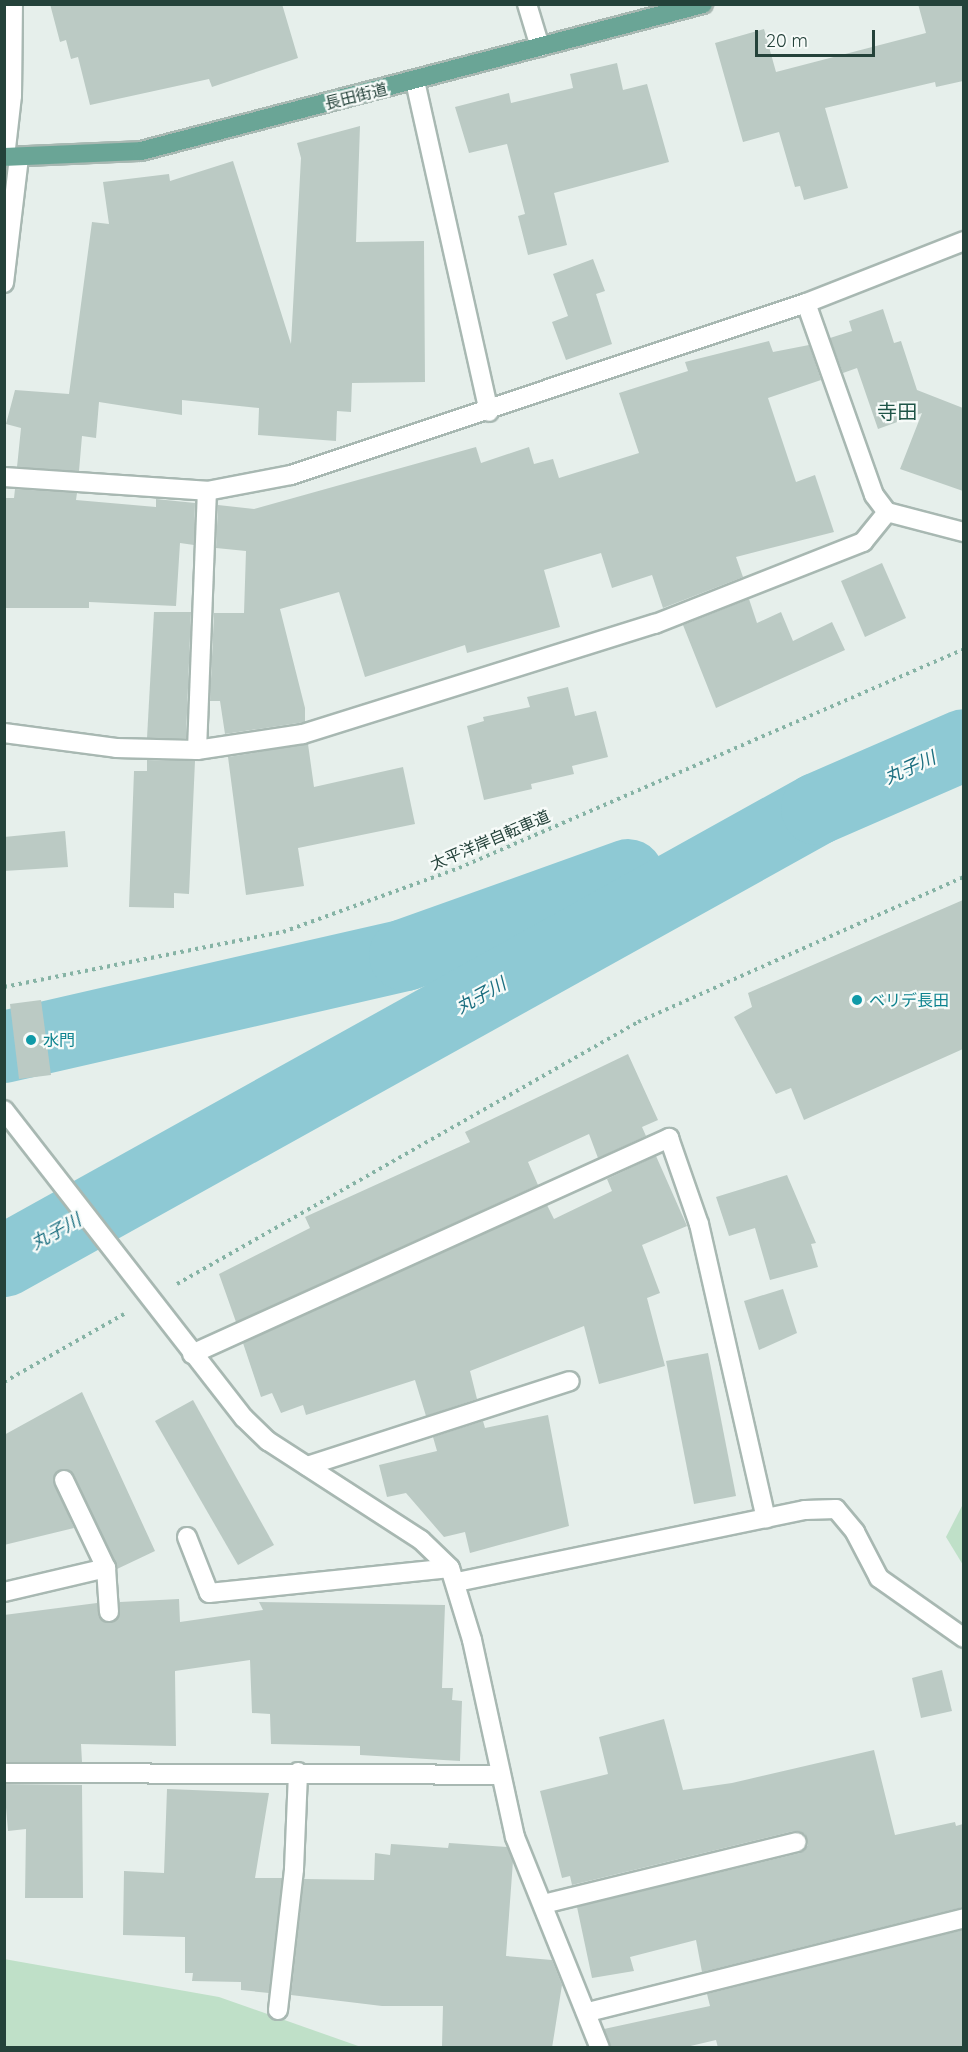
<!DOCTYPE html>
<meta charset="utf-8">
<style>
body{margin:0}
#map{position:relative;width:968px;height:2052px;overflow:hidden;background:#e6efeb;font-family:Quicksand,"Noto Sans JP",sans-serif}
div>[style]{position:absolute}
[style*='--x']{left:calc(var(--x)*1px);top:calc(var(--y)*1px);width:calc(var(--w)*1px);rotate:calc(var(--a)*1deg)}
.green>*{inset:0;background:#bfe0c8}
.river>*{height:72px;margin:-36px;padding:0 36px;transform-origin:36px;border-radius:36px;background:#8ec9d4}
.building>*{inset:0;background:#bbcac4}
.path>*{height:4px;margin-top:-2px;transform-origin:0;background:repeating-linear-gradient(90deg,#86b3a5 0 3px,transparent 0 7.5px)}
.roads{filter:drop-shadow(2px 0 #a8b8b2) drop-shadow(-2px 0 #a8b8b2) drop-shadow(0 2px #a8b8b2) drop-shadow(0 -2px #a8b8b2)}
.minor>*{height:18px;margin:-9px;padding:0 9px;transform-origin:9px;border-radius:9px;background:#fff}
.major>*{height:18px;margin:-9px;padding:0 9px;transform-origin:9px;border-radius:9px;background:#6aa596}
.dots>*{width:16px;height:16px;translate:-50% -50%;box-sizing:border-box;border:3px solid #f7fbf9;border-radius:50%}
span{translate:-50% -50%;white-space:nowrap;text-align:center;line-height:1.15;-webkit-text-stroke:4.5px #f7fbf9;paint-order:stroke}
.street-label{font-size:16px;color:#24423a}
.culture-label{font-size:16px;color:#0d838f}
.left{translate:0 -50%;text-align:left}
.water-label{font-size:18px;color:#1c6f80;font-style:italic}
.quarter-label{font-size:20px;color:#1f5548}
.frame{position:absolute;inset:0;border:6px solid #24423a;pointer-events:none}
.scale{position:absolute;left:755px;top:30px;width:120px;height:27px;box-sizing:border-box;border:3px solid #24423a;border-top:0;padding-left:8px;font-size:18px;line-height:21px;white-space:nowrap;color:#24423a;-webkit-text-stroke:4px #f7fbf9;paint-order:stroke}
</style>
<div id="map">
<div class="green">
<i style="clip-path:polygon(963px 1504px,963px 1565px,946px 1537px)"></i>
<i style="clip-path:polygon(4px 1959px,219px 1997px,361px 2047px,5px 2047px)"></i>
</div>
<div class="river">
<i style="--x:4;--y:1047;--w:411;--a:-12.9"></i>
<i style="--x:405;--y:955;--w:237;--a:-19.7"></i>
<i style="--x:4;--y:1261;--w:930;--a:-29.07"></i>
<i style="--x:817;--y:809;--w:160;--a:-23.5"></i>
</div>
<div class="building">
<i style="clip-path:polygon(50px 4px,282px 4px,298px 58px,212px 87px,209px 79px,90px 105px,78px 57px,71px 59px,66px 40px,60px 42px)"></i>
<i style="clip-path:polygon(918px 4px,963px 4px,963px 81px,936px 87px,935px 82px,825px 108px,848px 188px,804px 200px,800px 186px,795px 187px,779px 132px,743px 142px,715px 43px,764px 29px,776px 72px,926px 33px)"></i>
<i style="clip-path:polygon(617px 63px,623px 90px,647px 84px,669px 162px,554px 193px,567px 245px,528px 255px,518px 216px,525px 214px,507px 144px,469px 153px,455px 107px,509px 93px,511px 103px,573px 88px,570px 74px)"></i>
<i style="clip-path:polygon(360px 126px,356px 242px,424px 241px,425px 382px,352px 383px,351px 412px,337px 411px,336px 441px,258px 435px,259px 408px,182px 400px,182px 415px,99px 402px,96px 438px,82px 436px,79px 471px,17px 467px,21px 428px,6px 424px,15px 390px,69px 394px,92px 222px,109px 224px,103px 182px,169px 174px,170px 181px,233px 161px,291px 344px,301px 158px,297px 143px)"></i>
<i style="clip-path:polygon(593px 259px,605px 291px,596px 294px,612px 344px,566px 360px,552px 322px,568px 316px,553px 274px)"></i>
<i style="clip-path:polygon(883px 309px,894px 343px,901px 341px,917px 390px,963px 408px,963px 491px,900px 469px,922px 413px,878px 429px,857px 368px,843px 373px,830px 338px,852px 331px,849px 321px)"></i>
<i style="clip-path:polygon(769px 341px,773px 352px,809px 345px,821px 380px,768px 398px,796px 482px,815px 475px,834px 532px,736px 557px,743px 577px,663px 608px,652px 575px,612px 588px,601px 553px,544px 570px,560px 627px,467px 653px,465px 645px,365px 677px,339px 592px,280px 609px,305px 708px,305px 722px,225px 734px,220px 701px,210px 701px,214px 613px,244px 613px,246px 551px,216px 548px,218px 505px,254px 509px,476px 447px,481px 463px,529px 447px,534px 464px,553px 459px,559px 478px,639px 453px,619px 393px,688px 371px,685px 362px)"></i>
<i style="clip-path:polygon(15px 489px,77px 493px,76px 500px,156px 507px,156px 499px,195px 503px,194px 545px,180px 543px,176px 606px,89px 602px,89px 608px,4px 608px,4px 498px,14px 498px)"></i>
<i style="clip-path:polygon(882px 563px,906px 618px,865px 637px,841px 581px)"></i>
<i style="clip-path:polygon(749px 599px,757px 623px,781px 612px,793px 641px,832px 622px,845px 650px,716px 708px,683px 625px)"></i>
<i style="clip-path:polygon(154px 612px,191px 612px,186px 738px,147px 738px)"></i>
<i style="clip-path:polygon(568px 687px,575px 716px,596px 711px,608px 757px,572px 766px,574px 774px,531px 784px,532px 789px,484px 800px,467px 726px,484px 721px,483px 717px,530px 707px,527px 697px)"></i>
<i style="clip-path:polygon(308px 744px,314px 787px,403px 767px,415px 824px,298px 848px,304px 886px,246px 895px,228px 757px)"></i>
<i style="clip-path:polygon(147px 760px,195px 761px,189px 894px,174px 893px,174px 908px,129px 907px,134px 771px,147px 771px)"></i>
<i style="clip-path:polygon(65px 831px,68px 867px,4px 871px,4px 837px)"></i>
<i style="clip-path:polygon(963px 900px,963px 1049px,804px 1120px,791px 1088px,776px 1094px,734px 1017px,752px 1007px,748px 993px)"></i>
<i style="clip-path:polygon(41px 1000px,51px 1075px,19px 1079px,10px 1004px)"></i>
<i style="clip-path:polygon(628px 1054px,658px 1120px,642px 1127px,646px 1136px,598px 1158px,589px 1134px,528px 1162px,538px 1185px,236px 1322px,219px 1274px,310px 1228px,305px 1217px,470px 1142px,465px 1132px)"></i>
<i style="clip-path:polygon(656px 1156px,687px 1226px,642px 1245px,660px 1293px,647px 1298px,665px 1366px,599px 1384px,584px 1326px,470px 1371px,477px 1399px,426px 1416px,415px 1380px,306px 1415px,303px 1405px,281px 1413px,272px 1393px,261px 1397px,243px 1343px,547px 1205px,554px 1219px,612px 1191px,607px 1179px)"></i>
<i style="clip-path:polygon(787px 1175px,816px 1243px,811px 1244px,818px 1267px,770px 1280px,755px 1228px,729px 1236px,716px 1197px)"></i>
<i style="clip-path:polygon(783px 1289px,797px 1333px,759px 1350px,744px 1301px)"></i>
<i style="clip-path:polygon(708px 1353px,736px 1496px,694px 1504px,666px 1361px)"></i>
<i style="clip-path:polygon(82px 1392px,155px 1551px,117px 1569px,74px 1475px,65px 1469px,53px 1480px,74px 1528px,4px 1545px,4px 1435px)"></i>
<i style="clip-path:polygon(193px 1400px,274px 1545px,238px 1565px,155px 1421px)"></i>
<i style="clip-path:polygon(548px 1415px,569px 1526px,470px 1553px,465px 1532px,444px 1537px,406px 1493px,387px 1497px,379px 1465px,437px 1451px,433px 1437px,483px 1421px,485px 1428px)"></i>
<i style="clip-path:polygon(179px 1599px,180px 1622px,263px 1610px,259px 1602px,445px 1605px,442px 1688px,453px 1688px,452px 1700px,462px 1701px,460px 1761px,360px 1755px,360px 1746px,271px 1744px,270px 1714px,252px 1713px,250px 1660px,175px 1671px,176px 1746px,81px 1744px,82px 1762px,4px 1762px,4px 1615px,97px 1603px,99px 1618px,110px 1623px,119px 1616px,120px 1602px)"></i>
<i style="clip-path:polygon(942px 1670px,952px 1711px,921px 1718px,912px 1678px)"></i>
<i style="clip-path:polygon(664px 1719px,683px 1790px,732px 1783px,874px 1750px,895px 1835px,955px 1822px,956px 1826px,963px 1824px,963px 1907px,702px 1972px,696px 1940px,630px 1957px,634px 1971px,592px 1978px,577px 1907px,800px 1853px,808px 1845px,805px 1834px,794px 1831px,572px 1885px,570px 1876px,562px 1878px,540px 1791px,608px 1774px,599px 1737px)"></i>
<i style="clip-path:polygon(4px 1784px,82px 1785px,83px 1898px,25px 1898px,26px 1829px,8px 1831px)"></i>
<i style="clip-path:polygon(167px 1789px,269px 1793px,255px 1878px,282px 1878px,269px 1993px,241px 1990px,241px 1982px,192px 1981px,193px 1973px,185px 1973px,185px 1937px,123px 1935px,124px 1871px,164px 1873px)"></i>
<i style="clip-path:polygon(449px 1843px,507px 1847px,513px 1861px,506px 1956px,552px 1960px,562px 1985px,552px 2048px,442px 2046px,443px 2006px,382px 2006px,291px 1995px,304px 1879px,374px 1880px,375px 1853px,390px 1855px,391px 1844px,448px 1848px)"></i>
<i style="clip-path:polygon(963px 1930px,963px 2048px,718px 2048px,716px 2040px,682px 2048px,611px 2048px,604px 2029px,710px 2006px,707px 1994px)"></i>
</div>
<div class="path">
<i style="--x:4;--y:987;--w:284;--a:-11.2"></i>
<i style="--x:283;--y:932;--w:187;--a:-20"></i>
<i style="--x:459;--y:868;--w:550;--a:-23.44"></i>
<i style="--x:177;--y:1284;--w:530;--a:-29.61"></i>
<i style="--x:638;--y:1022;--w:357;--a:-24"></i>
<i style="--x:4;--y:1382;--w:138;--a:-29.5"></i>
</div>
<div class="roads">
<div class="minor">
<i style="--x:527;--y:4;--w:45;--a:73.2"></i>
<i style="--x:415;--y:81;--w:339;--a:77.4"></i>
<i style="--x:5;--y:157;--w:61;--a:-83.5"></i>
<i style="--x:12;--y:96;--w:92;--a:-89.4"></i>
<i style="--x:4;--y:283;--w:126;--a:-83.2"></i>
<i style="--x:806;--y:303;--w:204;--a:70.5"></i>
<i style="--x:874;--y:495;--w:21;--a:53"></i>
<i style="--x:887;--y:512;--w:80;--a:14.6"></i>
<i style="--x:4;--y:477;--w:203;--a:3.9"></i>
<i style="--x:207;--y:491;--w:86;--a:-10.8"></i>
<i style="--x:291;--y:475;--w:543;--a:-18.47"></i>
<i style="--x:806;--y:303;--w:170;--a:-21.4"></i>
<i style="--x:4;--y:733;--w:113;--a:7.6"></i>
<i style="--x:116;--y:748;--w:81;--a:1.4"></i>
<i style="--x:197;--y:750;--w:107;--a:-8.6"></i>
<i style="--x:303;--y:734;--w:369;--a:-17.4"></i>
<i style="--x:655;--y:624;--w:224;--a:-21.5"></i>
<i style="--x:863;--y:542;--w:38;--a:-51"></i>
<i style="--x:197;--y:750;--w:259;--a:-87.8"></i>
<i style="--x:4;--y:1110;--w:390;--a:52.1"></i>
<i style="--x:244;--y:1418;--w:33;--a:44"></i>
<i style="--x:268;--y:1441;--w:182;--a:32.9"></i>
<i style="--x:421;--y:1540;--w:40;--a:44"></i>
<i style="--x:450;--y:1568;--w:75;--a:73"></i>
<i style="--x:472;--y:1640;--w:202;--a:77.7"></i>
<i style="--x:515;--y:1837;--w:227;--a:68.1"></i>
<i style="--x:192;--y:1354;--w:524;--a:-24.36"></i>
<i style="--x:669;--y:1138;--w:91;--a:70.8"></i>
<i style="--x:699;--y:1224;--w:302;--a:77.2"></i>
<i style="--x:307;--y:1466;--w:276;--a:-17.9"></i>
<i style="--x:64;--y:1480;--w:98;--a:64.5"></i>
<i style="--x:106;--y:1568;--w:44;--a:86.1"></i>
<i style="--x:187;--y:1537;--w:60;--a:68.6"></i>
<i style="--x:209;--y:1593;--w:242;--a:-5.9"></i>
<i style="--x:457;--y:1582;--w:355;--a:-11.7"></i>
<i style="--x:805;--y:1510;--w:31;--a:-2"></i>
<i style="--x:836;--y:1509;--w:30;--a:50"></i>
<i style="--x:855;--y:1532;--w:52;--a:62.4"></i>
<i style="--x:879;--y:1578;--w:104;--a:35.2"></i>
<i style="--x:4;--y:1592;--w:105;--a:-13.2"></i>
<i style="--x:4;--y:1773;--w:497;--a:0.2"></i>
<i style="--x:543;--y:1904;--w:261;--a:-13.7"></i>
<i style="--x:278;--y:2010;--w:142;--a:-83.5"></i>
<i style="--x:294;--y:1869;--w:97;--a:-87.6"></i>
<i style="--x:588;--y:2012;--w:388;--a:-14"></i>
</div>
<div class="major">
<i style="--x:4;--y:157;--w:137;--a:-2.5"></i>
<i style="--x:141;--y:151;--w:581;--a:-14.66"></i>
</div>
</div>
<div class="dots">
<i style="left:857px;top:1000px;background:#0f9aa8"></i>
<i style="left:31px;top:1040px;background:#0f9aa8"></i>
</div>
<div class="street-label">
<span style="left:356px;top:96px;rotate:-14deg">長田街道</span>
<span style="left:490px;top:840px;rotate:-23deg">太平洋岸自転車道</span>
</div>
<div class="culture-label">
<span class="left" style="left:869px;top:1000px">ベリデ長田</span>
<span class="left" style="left:43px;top:1040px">水門</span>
</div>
<div class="water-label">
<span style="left:910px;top:768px;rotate:-24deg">丸子川</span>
<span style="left:481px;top:996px;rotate:-29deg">丸子川</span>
<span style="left:56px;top:1232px;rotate:-29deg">丸子川</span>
</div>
<div class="quarter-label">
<span style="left:897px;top:411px">寺田</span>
</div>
<div class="frame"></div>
<div class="scale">20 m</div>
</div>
